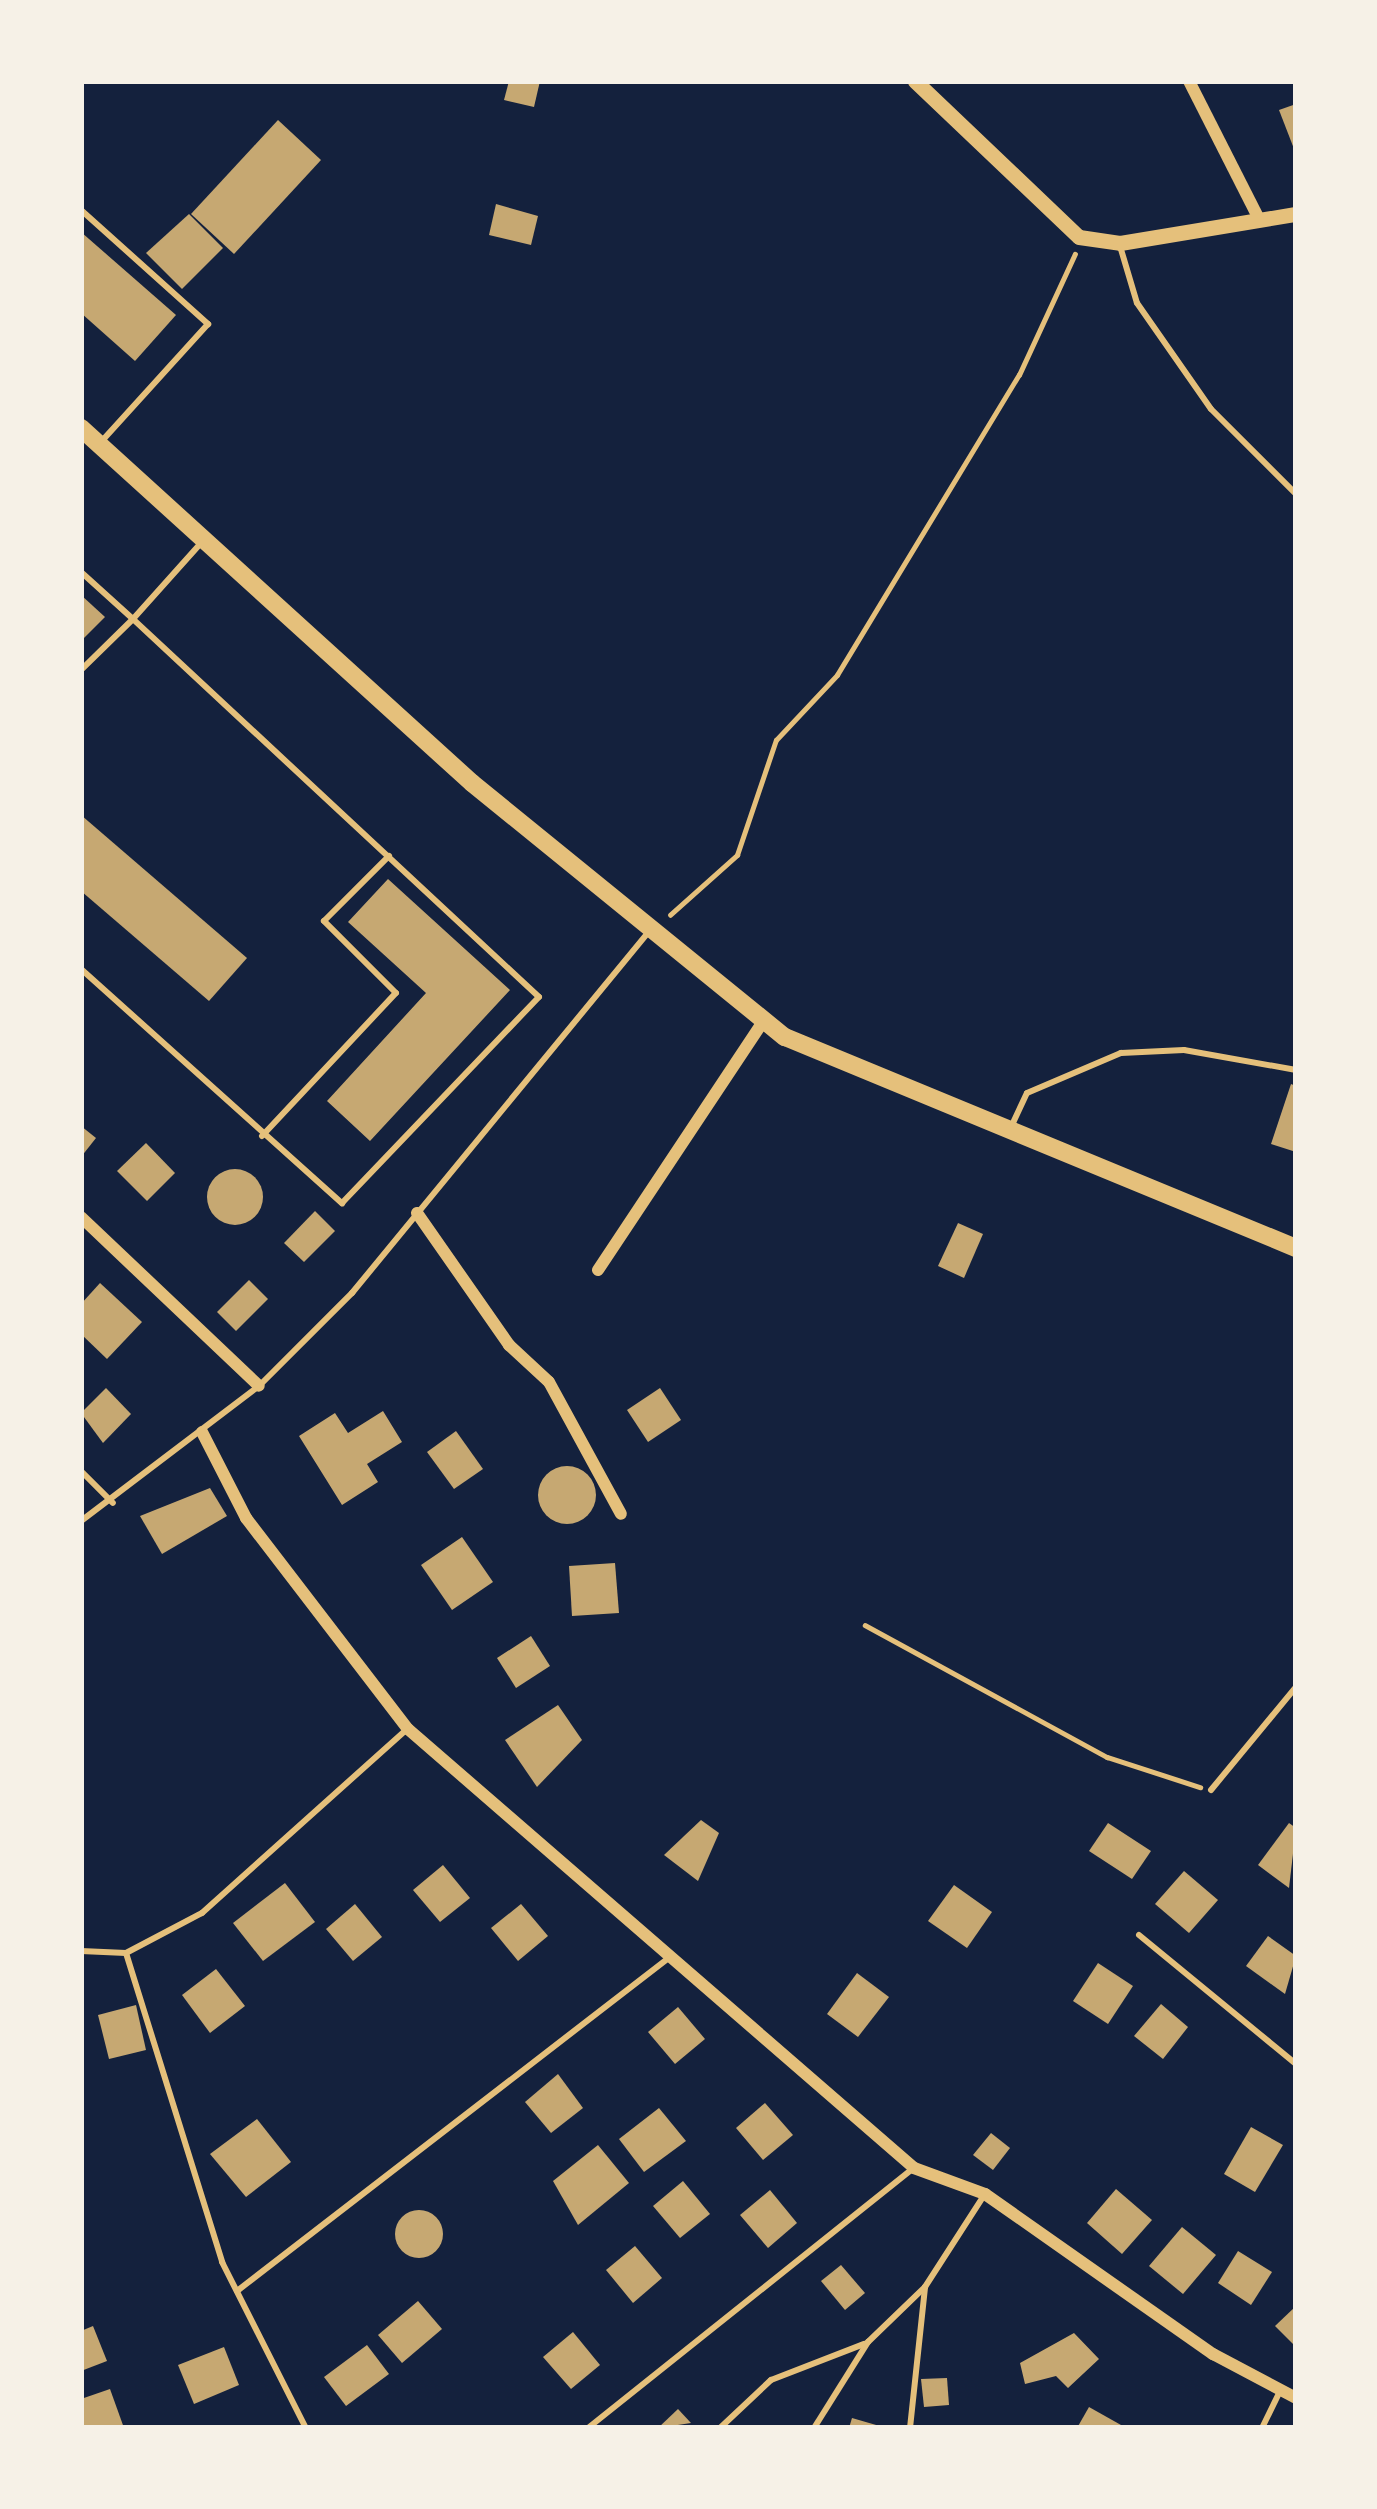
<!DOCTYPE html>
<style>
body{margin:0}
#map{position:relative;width:1377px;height:2509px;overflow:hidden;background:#14213d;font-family:"DejaVu Sans",sans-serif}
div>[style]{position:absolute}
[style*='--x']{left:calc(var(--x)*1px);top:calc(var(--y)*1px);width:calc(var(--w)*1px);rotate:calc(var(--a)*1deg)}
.building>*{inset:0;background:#c6a872}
.round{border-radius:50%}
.path>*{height:4.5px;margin:-2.25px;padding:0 2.25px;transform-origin:2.25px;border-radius:2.25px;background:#e5c07b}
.service>*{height:6px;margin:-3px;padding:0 3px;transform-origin:3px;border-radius:3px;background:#e5c07b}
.minor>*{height:12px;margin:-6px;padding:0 6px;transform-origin:6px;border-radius:6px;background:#e5c07b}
.tertiary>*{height:15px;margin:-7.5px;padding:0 7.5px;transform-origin:7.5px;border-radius:7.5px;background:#e5c07b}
.secondary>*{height:18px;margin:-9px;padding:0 9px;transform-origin:9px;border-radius:9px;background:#e5c07b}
span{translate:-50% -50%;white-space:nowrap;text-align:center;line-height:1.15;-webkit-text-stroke:9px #f6f1e7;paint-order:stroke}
.frame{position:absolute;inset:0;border:84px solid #f6f1e7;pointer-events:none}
</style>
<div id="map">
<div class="building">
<i style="clip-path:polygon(509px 81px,540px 81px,534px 107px,504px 100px)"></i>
<i style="clip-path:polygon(1296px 104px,1296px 154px,1279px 110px)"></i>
<i style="clip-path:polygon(278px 120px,321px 160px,234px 254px,191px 214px)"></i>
<i style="clip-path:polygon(496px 204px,538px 216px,531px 245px,489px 235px)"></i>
<i style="clip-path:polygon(189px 214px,223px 248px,182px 289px,146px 253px)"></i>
<i style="clip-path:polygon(81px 232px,176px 315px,135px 361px,81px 313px)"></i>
<i style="clip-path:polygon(81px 595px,105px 617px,81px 641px)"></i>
<i style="clip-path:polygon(81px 815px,247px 958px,209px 1001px,81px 891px)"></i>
<i style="clip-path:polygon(388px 879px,510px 990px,370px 1141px,327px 1101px,426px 993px,348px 922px)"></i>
<i style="clip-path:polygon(1291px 1084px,1296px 1086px,1296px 1152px,1271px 1144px)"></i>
<i style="clip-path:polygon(81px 1126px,96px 1138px,81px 1157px)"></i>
<i style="clip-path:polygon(146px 1143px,175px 1173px,147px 1201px,117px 1171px)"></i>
<i class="round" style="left:207px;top:1169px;width:56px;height:56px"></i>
<i style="clip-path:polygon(315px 1211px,335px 1231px,304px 1262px,284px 1243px)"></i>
<i style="clip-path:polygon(958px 1223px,983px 1234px,964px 1278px,938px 1266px)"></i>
<i style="clip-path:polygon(249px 1280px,268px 1299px,236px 1331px,217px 1312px)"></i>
<i style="clip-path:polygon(100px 1283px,142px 1322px,107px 1359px,81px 1334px,81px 1304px)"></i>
<i style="clip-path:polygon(106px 1388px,131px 1414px,103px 1443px,81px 1413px)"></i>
<i style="clip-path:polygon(660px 1388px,681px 1420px,648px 1442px,627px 1410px)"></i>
<i style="clip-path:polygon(383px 1411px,402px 1442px,367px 1464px,378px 1482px,342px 1505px,299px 1436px,335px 1413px,348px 1433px)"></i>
<i style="clip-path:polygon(456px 1431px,483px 1469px,454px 1489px,427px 1452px)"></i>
<i class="round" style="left:538px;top:1466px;width:58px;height:58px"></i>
<i style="clip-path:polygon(210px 1488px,227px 1516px,162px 1554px,140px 1516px)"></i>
<i style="clip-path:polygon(462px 1537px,493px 1582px,452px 1610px,421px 1565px)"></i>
<i style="clip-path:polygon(615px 1563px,619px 1613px,572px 1616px,569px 1566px)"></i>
<i style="clip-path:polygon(531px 1636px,550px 1666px,516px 1688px,497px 1658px)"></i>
<i style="clip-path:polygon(558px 1705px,582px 1740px,537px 1787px,505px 1740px)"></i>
<i style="clip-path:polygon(701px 1820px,719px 1833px,698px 1881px,664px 1855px)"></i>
<i style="clip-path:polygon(1108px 1823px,1151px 1851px,1132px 1879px,1089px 1851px)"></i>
<i style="clip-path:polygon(1289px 1823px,1296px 1828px,1289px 1888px,1258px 1865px)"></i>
<i style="clip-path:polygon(443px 1865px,470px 1898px,440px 1922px,413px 1890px)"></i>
<i style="clip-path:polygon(1184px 1871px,1218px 1900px,1189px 1933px,1155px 1904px)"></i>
<i style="clip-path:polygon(285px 1883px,315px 1922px,263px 1961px,233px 1923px)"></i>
<i style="clip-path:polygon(954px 1885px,992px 1912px,967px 1948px,928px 1921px)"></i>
<i style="clip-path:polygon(355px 1904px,382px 1937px,353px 1961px,326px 1929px)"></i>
<i style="clip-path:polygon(521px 1904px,548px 1936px,518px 1961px,491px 1928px)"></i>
<i style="clip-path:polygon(1268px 1936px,1296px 1956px,1285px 1994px,1246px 1966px)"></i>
<i style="clip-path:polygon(1098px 1963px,1133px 1986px,1108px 2024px,1073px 2001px)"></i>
<i style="clip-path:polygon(216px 1969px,245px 2006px,210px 2033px,182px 1995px)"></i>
<i style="clip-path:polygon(857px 1973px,889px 1997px,858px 2037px,827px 2014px)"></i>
<i style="clip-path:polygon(1161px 2004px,1188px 2027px,1163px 2059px,1134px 2036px)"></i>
<i style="clip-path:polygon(136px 2005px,146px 2050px,109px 2059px,98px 2015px)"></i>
<i style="clip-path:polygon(678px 2007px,705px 2039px,675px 2064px,648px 2032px)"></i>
<i style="clip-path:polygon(558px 2074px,583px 2108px,551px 2133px,525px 2102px)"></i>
<i style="clip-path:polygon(765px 2103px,793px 2135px,763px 2160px,736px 2128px)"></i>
<i style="clip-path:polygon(659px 2108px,686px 2141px,644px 2172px,619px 2139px)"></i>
<i style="clip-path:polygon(257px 2119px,291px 2162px,246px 2197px,210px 2154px)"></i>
<i style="clip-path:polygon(1251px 2127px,1283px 2145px,1255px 2192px,1224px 2174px)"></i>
<i style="clip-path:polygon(991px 2133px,1010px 2148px,993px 2170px,973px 2155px)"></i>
<i style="clip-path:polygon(598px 2145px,629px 2183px,578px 2225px,553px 2181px)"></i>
<i style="clip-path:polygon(683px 2181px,710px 2214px,680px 2238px,653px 2206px)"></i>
<i style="clip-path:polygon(1116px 2189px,1152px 2220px,1122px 2254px,1087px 2223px)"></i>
<i style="clip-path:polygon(770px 2190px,797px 2223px,768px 2248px,740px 2215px)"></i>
<i class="round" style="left:395px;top:2210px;width:48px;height:48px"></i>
<i style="clip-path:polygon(1182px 2227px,1216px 2255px,1183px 2294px,1149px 2266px)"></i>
<i style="clip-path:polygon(635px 2246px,662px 2278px,633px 2303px,606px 2270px)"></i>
<i style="clip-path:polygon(1238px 2251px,1272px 2272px,1251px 2305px,1218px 2283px)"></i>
<i style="clip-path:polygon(841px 2265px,865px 2293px,845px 2310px,821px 2281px)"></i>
<i style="clip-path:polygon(418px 2301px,442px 2329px,402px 2363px,378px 2335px)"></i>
<i style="clip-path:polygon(1296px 2306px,1296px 2347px,1275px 2326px)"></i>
<i style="clip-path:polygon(93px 2326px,107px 2361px,81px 2371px,81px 2331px)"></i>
<i style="clip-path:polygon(573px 2332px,600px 2365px,571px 2389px,543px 2357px)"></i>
<i style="clip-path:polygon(1074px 2333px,1099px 2359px,1068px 2388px,1056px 2376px,1025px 2384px,1020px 2363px)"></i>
<i style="clip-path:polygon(367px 2345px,389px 2374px,346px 2406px,324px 2377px)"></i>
<i style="clip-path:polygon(224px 2347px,239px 2385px,194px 2404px,178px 2365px)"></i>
<i style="clip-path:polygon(947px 2378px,949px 2405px,924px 2407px,921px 2379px)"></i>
<i style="clip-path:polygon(110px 2389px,124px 2428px,83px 2428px,81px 2399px)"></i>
<i style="clip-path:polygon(1089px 2407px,1121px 2425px,1119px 2428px,1077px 2428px)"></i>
<i style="clip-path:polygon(678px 2409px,691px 2423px,658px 2428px)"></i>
<i style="clip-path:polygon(852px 2418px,883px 2427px,883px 2428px,849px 2428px)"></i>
</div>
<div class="path">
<i style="--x:670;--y:915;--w:90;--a:-41.8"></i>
<i style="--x:737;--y:855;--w:121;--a:-71.3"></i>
<i style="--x:776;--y:740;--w:89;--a:-46.8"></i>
<i style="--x:837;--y:675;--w:351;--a:-58.8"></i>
<i style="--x:1019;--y:375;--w:133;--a:-65.2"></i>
<i style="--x:865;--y:1625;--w:276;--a:28.6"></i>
<i style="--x:1107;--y:1757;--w:98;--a:17.9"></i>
</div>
<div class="service">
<i style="--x:81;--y:210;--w:171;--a:41.9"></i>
<i style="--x:208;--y:324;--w:159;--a:132.2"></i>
<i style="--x:1120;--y:246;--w:59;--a:73.4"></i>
<i style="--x:1137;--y:303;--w:129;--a:55.1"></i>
<i style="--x:1211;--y:409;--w:120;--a:45"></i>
<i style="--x:81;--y:355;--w:5;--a:90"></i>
<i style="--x:81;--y:572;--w:70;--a:42.1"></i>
<i style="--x:133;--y:619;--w:73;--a:135.6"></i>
<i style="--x:81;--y:969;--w:351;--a:41.9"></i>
<i style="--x:342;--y:1203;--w:285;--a:-46.3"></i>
<i style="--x:539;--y:997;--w:555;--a:-137.05"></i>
<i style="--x:133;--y:619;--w:102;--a:-48.2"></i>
<i style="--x:1012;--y:1125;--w:35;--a:-65"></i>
<i style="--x:1027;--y:1093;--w:102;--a:-23.1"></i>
<i style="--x:1121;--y:1053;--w:63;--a:-2.7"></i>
<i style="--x:1184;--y:1050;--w:114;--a:10.1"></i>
<i style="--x:262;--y:1136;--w:196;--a:-46.9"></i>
<i style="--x:396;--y:993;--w:102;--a:-135"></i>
<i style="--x:324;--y:921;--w:92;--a:-45"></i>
<i style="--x:81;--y:1471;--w:45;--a:45"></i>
<i style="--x:81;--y:1521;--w:223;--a:-37.2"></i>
<i style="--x:259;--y:1386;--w:132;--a:-45"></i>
<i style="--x:352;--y:1293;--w:468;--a:-50.6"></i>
<i style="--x:1211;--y:1790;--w:134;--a:-50.5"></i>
<i style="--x:1139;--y:1935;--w:203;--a:39.4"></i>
<i style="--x:81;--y:1951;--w:45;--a:2.5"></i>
<i style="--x:126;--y:1953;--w:86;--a:-27.8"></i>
<i style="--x:202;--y:1913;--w:273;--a:-41.9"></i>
<i style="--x:126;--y:1953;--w:324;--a:72.7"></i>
<i style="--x:222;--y:2262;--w:186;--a:63.2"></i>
<i style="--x:237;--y:2291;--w:547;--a:-37.65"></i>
<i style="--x:588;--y:2428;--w:416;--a:-38.6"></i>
<i style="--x:720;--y:2428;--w:70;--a:-43.3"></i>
<i style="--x:771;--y:2380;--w:100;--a:-21.2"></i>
<i style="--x:814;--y:2428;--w:102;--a:-57.9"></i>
<i style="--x:868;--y:2342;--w:79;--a:-44"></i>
<i style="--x:910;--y:2428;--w:142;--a:-83.9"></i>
<i style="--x:925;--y:2287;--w:111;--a:-57.2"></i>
<i style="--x:1262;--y:2428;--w:39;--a:-64"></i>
</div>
<div class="minor">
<i style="--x:1189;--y:81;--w:155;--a:63.1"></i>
<i style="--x:417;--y:1213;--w:161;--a:55.1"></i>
<i style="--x:509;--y:1345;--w:54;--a:42.8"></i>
<i style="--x:549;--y:1382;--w:150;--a:61.4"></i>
<i style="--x:81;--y:1217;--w:245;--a:43.5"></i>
<i style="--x:598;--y:1270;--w:300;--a:-56.4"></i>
<i style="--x:202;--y:1432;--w:97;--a:62.9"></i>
<i style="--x:246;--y:1518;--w:266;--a:52.5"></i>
<i style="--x:408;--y:1729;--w:670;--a:40.94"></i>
<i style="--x:914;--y:2168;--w:76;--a:20.1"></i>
<i style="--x:985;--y:2194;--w:279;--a:35.1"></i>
<i style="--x:1213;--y:2354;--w:94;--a:27.9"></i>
</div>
<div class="tertiary">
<i style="--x:915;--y:81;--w:226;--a:43.6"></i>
<i style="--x:1079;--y:237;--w:41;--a:8.3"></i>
<i style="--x:1120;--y:243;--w:178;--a:-9.4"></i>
</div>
<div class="secondary">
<i style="--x:81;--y:428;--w:528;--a:42.24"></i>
<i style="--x:472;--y:783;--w:403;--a:39.1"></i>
<i style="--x:785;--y:1037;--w:553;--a:22.44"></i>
</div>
<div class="frame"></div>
</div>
